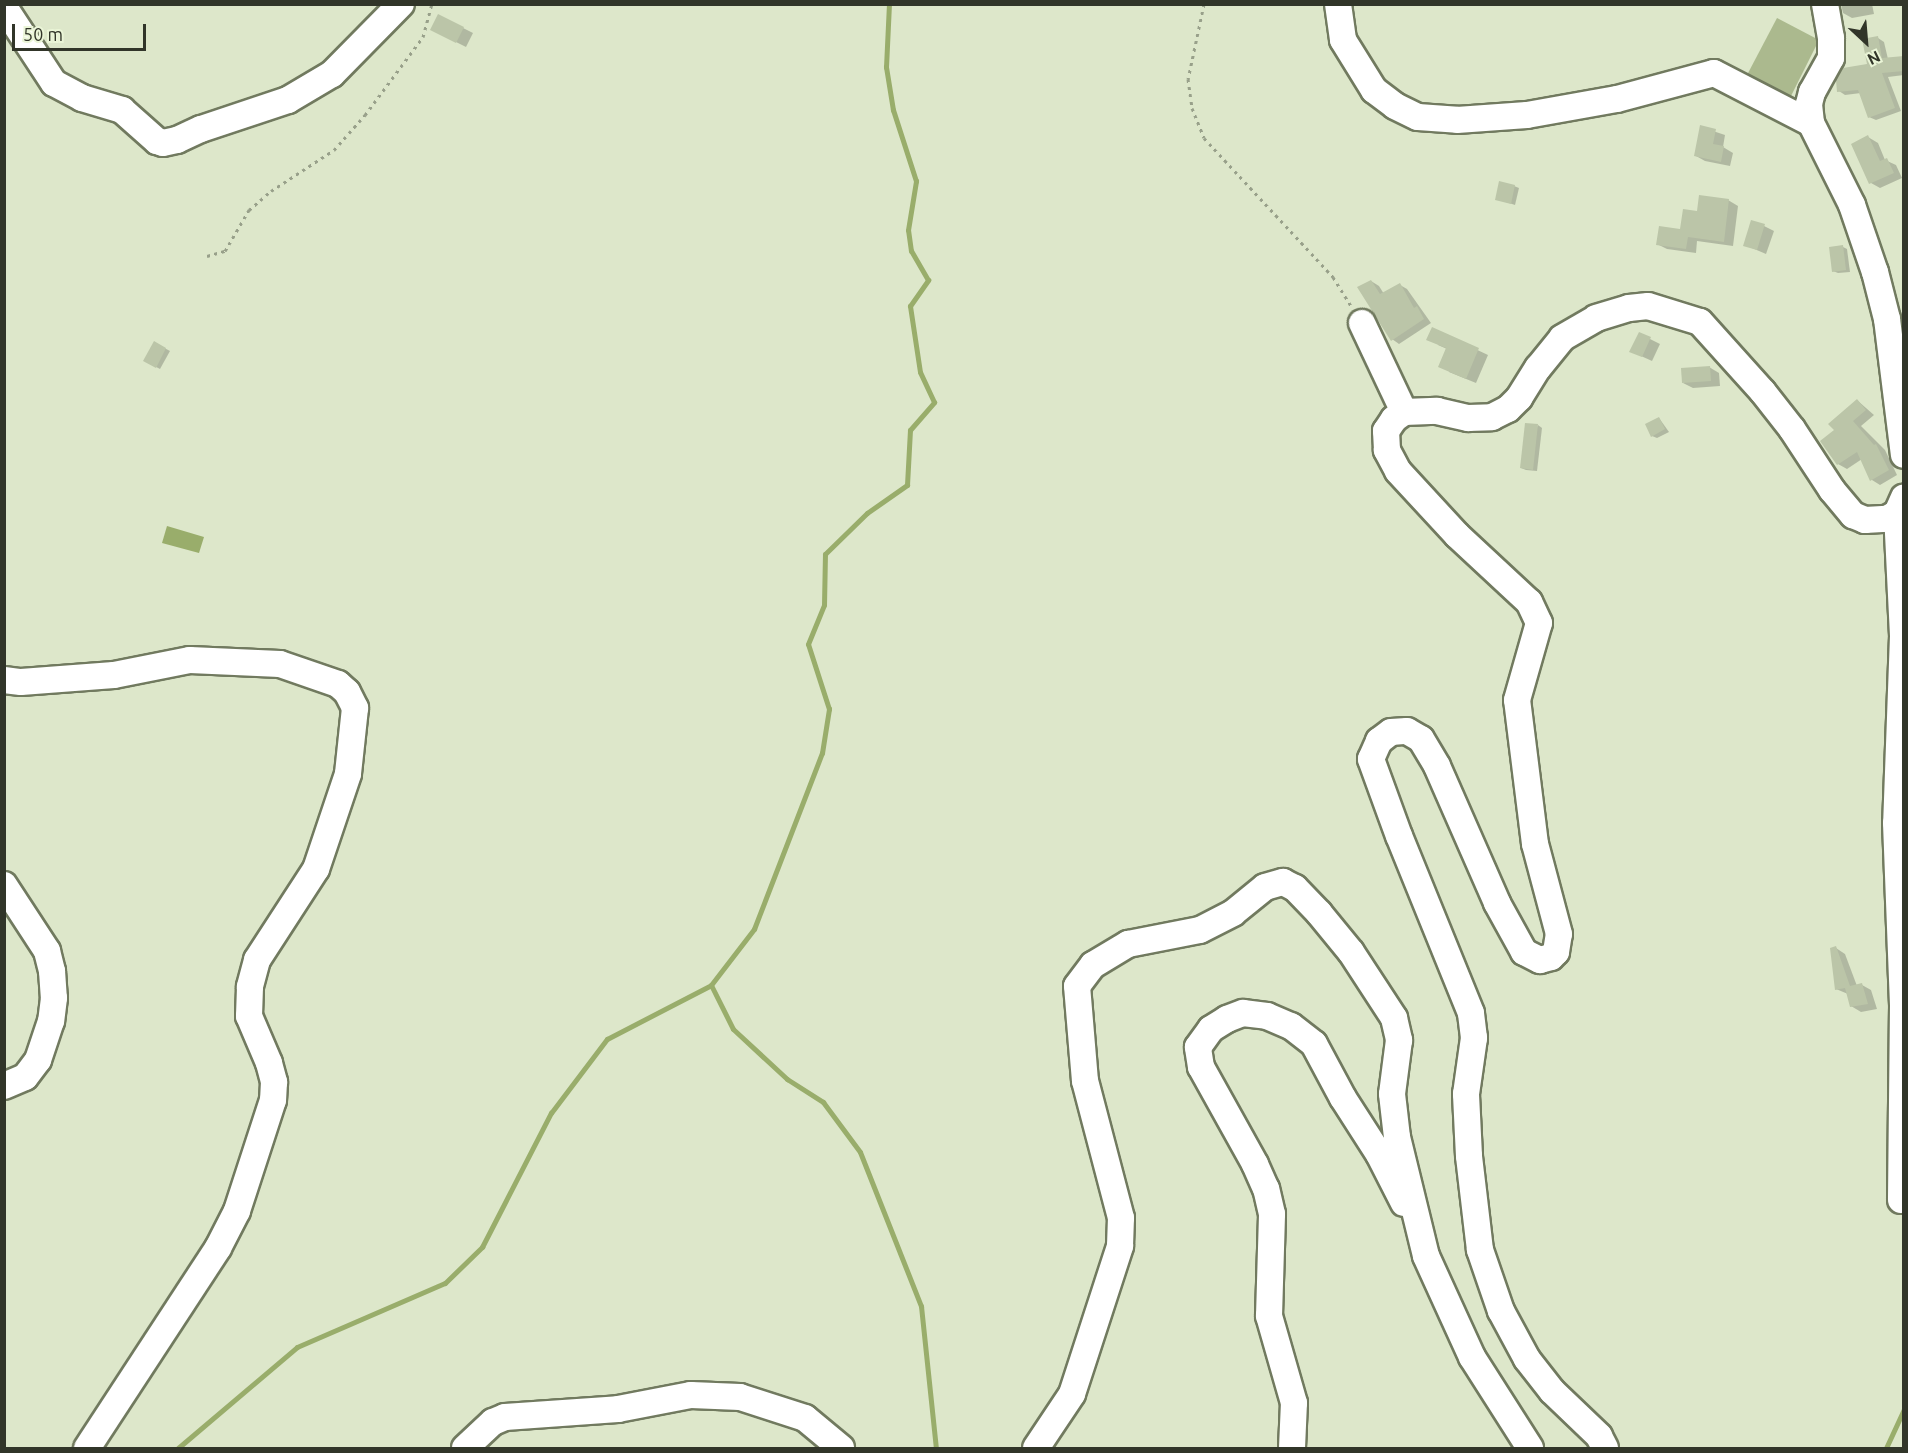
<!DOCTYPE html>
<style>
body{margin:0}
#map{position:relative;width:1908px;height:1453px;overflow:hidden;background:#dde7ca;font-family:Ubuntu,sans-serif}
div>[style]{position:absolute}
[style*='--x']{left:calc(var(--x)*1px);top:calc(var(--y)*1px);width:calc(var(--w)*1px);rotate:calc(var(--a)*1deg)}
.green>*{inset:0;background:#abb98e}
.water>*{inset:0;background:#99ad6b}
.shadow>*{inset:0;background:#0003}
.stream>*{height:5px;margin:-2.5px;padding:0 2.5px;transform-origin:2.5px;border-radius:2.5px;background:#99ad6b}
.building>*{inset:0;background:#bbc5a8}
.path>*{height:3px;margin-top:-1.5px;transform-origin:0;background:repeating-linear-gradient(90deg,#98a08a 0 3px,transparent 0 7.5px)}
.roads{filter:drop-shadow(2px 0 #717a5f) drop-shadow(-2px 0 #717a5f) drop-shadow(0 2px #717a5f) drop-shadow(0 -2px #717a5f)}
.minor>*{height:26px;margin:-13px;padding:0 13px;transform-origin:13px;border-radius:13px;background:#fff}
span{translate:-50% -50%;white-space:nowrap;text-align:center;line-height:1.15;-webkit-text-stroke:6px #eaf5d7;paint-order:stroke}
.frame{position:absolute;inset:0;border:6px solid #313529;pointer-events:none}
.north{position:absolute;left:1836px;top:12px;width:60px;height:60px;-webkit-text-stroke:4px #eaf5d7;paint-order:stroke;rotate:154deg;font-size:16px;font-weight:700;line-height:24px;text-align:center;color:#313529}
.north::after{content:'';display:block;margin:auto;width:21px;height:27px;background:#313529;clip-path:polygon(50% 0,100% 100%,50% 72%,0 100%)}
.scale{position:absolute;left:12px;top:24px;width:134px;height:27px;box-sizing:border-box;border:3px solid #313529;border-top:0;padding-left:8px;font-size:18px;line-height:21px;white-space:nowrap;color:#313529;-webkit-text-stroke:4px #eaf5d7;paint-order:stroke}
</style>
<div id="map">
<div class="green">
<i style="clip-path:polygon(1777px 18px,1819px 40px,1790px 98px,1747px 75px)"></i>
</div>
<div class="water">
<i style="clip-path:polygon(167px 526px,204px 537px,199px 553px,162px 543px)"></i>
</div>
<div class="shadow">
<i style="clip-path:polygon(1841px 4px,1872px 4px,1874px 14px,1852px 18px,1843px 13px)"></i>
<i style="clip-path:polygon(463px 28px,473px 33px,466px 47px,442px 35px)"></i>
<i style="clip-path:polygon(1878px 38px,1884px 42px,1888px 59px,1904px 57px,1904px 75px,1888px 77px,1901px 111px,1876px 120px,1869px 117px,1861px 93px,1845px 95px,1839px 91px,1869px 66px)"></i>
<i style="clip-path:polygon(1701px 127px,1725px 135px,1723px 147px,1733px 153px,1730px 166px,1705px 161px,1696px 156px)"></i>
<i style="clip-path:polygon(1868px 137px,1878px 143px,1885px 160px,1896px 165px,1902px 178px,1880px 188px,1871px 183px)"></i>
<i style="clip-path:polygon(1514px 186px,1519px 188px,1515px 205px,1497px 199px)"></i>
<i style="clip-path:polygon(1728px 200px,1738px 206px,1733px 246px,1697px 241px,1696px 253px,1667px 249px,1657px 244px)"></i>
<i style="clip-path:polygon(1764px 226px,1774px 231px,1766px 254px,1745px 245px)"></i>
<i style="clip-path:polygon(1843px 247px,1847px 249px,1850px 272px,1838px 273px,1833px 271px)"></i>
<i style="clip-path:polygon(1371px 281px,1379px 286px,1384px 294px,1400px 285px,1407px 289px,1431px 323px,1399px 344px,1392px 339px)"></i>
<i style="clip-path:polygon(1433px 329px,1488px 355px,1476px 383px,1449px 372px,1447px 349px,1438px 345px)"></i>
<i style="clip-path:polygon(1640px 334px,1660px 344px,1652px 361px,1641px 356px)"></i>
<i style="clip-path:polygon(155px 343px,170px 351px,160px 369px,145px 361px)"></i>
<i style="clip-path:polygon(1709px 367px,1719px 373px,1720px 386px,1693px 388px,1683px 383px)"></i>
<i style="clip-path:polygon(1858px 401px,1874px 415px,1861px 426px,1885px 450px,1897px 475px,1880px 485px,1872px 480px,1862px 459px,1847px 469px,1838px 464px,1836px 431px)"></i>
<i style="clip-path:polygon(1659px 418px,1669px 432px,1657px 438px,1652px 436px)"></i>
<i style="clip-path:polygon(1538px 425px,1542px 428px,1537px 471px,1526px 470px,1521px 468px)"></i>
<i style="clip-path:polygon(1836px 948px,1845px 954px,1857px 986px,1862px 985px,1871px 990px,1877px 1009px,1861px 1012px,1851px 1006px,1848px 994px,1836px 989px)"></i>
</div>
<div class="stream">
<i style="--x:711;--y:985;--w:49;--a:63.4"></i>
<i style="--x:733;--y:1029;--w:74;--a:42.8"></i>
<i style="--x:787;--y:1079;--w:43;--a:32.6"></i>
<i style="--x:823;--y:1102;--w:62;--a:53.5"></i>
<i style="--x:860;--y:1152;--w:166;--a:68.4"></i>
<i style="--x:921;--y:1306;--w:143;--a:84"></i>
<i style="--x:178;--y:1448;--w:156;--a:-40.3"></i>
<i style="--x:297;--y:1347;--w:161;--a:-23.4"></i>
<i style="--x:445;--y:1283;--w:52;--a:-44.2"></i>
<i style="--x:482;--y:1247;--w:151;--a:-62.8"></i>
<i style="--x:551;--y:1113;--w:93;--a:-52.9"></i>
<i style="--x:607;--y:1039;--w:117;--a:-27.4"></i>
<i style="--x:711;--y:985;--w:71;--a:-52.5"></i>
<i style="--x:754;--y:929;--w:189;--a:-68.9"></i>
<i style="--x:822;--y:753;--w:45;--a:-81"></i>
<i style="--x:829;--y:709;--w:68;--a:-107.9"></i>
<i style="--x:808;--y:644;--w:42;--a:-67.7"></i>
<i style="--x:824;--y:605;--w:51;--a:-88.9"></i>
<i style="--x:825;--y:554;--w:59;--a:-44.3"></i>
<i style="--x:867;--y:513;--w:49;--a:-35"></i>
<i style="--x:907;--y:485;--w:55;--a:-86.9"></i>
<i style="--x:910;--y:430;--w:37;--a:-49"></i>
<i style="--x:934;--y:402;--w:33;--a:-115"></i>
<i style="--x:920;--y:372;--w:67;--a:-98.6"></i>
<i style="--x:910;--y:306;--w:32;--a:-55"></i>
<i style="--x:928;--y:280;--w:34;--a:-120"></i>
<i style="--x:911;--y:251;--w:21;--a:-98"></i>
<i style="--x:908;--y:230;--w:50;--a:-80.7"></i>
<i style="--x:916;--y:181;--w:75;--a:-107.9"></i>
<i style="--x:893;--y:110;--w:44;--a:-99.2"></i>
<i style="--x:886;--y:67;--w:63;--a:-87.3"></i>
<i style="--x:1886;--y:1448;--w:43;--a:-65.2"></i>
</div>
<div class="building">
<i style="clip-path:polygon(438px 14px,464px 27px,456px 43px,430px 30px)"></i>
<i style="clip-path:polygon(1878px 36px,1882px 58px,1904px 56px,1904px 71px,1882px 73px,1895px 108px,1868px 118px,1858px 90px,1837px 92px,1836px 80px,1843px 68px,1867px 64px,1862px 39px)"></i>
<i style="clip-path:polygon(1700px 125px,1716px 129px,1713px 144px,1724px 146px,1721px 162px,1694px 156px)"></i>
<i style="clip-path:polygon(1868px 135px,1880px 161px,1887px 158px,1894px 173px,1869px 184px,1851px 144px)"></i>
<i style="clip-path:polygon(1499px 181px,1515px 185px,1511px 204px,1495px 200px)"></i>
<i style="clip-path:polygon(1699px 195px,1729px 199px,1724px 242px,1688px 237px,1686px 249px,1656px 245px,1659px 226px,1680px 229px,1683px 209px,1697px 211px)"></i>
<i style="clip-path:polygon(1751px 220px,1765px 224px,1757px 250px,1743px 246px)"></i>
<i style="clip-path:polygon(1843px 245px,1846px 270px,1832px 272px,1829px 247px)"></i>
<i style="clip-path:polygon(1371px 280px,1380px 294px,1400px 283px,1414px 308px,1417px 306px,1424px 319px,1391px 341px,1357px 287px)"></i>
<i style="clip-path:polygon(1432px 327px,1479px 348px,1466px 379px,1438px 367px,1446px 348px,1426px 340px)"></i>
<i style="clip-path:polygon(1639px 332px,1651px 337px,1642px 357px,1629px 352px)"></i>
<i style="clip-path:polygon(154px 341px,166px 348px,156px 368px,143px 361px)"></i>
<i style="clip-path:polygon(1710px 366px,1711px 381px,1682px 383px,1681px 368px)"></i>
<i style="clip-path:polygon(1857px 399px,1866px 410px,1853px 421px,1874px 445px,1876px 444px,1889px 470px,1870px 481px,1857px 452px,1837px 465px,1820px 441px,1834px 430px,1828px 424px)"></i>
<i style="clip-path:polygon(1659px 417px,1665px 429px,1651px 437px,1645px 424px)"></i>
<i style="clip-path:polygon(1525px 423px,1538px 424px,1533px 470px,1520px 468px)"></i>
<i style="clip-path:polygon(1836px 946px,1850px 986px,1862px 983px,1868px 1004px,1850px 1007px,1845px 988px,1835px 990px,1830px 948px)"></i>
</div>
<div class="path">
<i style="--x:1204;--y:4;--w:77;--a:102"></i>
<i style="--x:1188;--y:79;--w:29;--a:82"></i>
<i style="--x:1192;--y:108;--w:32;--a:68"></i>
<i style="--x:1204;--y:138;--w:190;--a:47.1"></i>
<i style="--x:1333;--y:277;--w:36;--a:58"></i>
<i style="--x:207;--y:256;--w:19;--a:-16"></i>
<i style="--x:225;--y:251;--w:48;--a:-59.7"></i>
<i style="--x:249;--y:210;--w:29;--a:-41"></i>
<i style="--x:271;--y:191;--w:75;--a:-33.1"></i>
<i style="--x:334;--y:150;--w:47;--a:-48.5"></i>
<i style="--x:365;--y:115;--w:97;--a:-53.4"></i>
<i style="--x:423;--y:37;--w:34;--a:-75"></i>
</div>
<div class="roads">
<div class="minor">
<i style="--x:1338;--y:4;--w:36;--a:82"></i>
<i style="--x:1343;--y:40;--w:59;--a:58.2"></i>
<i style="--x:1374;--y:90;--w:26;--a:37"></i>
<i style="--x:1395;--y:106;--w:25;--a:26"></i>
<i style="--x:1418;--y:117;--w:39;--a:4"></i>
<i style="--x:1457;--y:120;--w:70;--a:-4.1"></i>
<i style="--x:1527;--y:115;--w:91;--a:-10.1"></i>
<i style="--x:1617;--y:99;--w:100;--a:-15"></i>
<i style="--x:1714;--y:73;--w:109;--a:27.3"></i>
<i style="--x:1825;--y:4;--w:35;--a:80"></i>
<i style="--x:1831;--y:38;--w:20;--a:90"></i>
<i style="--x:1831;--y:58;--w:39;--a:119"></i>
<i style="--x:1812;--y:92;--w:12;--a:104"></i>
<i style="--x:1809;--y:104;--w:19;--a:84"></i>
<i style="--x:1811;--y:123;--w:92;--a:63.4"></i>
<i style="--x:1852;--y:205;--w:71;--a:71.1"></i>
<i style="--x:1875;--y:272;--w:49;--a:75.7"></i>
<i style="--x:1887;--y:319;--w:137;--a:82.9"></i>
<i style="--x:4;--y:7;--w:91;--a:56.7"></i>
<i style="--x:54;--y:83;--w:32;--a:28"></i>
<i style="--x:82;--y:98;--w:42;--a:16.7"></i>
<i style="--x:122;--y:110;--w:47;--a:41.5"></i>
<i style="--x:157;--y:141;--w:6;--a:18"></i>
<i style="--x:163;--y:143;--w:14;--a:-12"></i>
<i style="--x:177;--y:140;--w:26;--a:-25"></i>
<i style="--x:201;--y:129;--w:92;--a:-18.4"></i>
<i style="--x:288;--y:100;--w:51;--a:-30.6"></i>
<i style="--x:332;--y:74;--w:98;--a:-45.4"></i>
<i style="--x:1362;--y:323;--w:98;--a:64.7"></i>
<i style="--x:1897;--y:513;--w:123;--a:87.2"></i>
<i style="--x:1903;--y:636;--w:187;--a:92.1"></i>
<i style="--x:1896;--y:823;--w:183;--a:87.8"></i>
<i style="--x:1903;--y:1006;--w:194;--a:90.6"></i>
<i style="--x:4;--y:680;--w:17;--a:7"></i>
<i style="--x:21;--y:682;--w:93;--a:-4.3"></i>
<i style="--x:114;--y:675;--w:77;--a:-11.2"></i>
<i style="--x:190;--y:660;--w:90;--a:2.5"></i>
<i style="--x:280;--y:664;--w:61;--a:19"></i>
<i style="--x:338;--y:684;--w:12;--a:42"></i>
<i style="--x:347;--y:692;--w:18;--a:63"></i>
<i style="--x:355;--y:708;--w:66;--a:96.1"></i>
<i style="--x:348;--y:774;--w:100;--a:108.6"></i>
<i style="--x:316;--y:869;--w:108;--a:123"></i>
<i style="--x:257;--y:960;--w:28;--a:105"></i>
<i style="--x:250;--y:987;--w:29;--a:92"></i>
<i style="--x:249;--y:1016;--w:51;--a:66.9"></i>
<i style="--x:269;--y:1063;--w:20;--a:75"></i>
<i style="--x:274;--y:1082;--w:18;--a:93"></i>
<i style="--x:273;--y:1100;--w:117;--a:108"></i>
<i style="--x:237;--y:1211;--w:42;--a:117.2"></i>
<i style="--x:218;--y:1248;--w:239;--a:123.2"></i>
<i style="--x:4;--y:885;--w:79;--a:56.9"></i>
<i style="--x:47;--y:951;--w:21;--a:76"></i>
<i style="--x:52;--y:971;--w:27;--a:86"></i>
<i style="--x:54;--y:998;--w:23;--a:97"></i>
<i style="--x:51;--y:1021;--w:41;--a:108.4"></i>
<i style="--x:38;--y:1060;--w:21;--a:127"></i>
<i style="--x:25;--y:1077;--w:23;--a:157"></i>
<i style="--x:465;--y:1448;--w:38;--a:-43"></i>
<i style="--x:493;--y:1422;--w:13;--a:-23"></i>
<i style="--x:505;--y:1417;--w:113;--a:-4"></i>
<i style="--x:618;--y:1409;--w:74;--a:-10.9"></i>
<i style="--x:691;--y:1395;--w:49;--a:2.3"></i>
<i style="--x:740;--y:1397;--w:68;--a:17.9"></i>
<i style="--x:805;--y:1418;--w:47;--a:39.8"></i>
<i style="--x:1036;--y:1448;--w:65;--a:-56.3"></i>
<i style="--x:1072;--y:1394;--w:156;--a:-72"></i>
<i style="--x:1120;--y:1246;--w:28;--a:-88"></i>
<i style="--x:1121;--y:1218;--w:142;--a:-104.7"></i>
<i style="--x:1085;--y:1081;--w:95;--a:-94.8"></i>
<i style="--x:1077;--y:986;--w:26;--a:-53"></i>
<i style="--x:1093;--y:965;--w:41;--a:-31"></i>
<i style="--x:1128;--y:944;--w:73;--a:-11"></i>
<i style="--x:1200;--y:930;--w:37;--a:-27"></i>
<i style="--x:1233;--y:913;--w:41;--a:-39.1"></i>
<i style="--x:1265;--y:887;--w:19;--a:-16"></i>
<i style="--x:1283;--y:882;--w:13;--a:27"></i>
<i style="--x:1295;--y:888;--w:35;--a:46"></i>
<i style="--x:1319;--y:913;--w:50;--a:50.6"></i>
<i style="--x:1351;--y:952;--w:79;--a:56.9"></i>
<i style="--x:1394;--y:1018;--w:23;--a:77"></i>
<i style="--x:1399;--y:1040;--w:54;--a:97.4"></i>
<i style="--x:1392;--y:1094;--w:43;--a:83.4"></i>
<i style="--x:1397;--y:1137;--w:122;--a:76.3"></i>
<i style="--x:1426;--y:1256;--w:111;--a:65.5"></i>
<i style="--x:1472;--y:1357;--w:108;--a:57.5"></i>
<i style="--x:1292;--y:1448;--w:45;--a:-87.5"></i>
<i style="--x:1294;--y:1403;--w:91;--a:-106"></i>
<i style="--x:1269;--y:1316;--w:102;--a:-88.3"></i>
<i style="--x:1272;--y:1214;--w:26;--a:-103"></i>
<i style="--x:1266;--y:1189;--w:27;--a:-114"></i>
<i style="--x:1255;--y:1164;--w:111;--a:-119.1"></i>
<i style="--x:1201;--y:1067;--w:20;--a:-99"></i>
<i style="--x:1198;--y:1047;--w:22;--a:-54"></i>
<i style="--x:1211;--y:1029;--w:19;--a:-32"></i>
<i style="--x:1227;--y:1019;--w:17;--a:-21"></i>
<i style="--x:1243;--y:1013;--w:24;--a:7"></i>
<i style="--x:1267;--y:1016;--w:26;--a:23"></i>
<i style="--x:1291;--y:1026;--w:29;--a:38"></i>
<i style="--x:1314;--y:1044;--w:61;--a:61.8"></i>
<i style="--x:1343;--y:1098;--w:67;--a:57.3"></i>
<i style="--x:1379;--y:1154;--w:55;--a:63"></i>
<i style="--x:1605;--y:1448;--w:13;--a:-117"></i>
<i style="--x:1599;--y:1436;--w:65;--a:-136.2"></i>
<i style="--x:1552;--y:1391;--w:41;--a:-128"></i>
<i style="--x:1527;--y:1359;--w:55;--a:-118.4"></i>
<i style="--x:1501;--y:1311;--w:65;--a:-109"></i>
<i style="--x:1480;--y:1250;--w:95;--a:-96.7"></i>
<i style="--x:1469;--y:1156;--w:62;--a:-92.8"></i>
<i style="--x:1466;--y:1094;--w:57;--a:-81.9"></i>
<i style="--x:1474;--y:1038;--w:25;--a:-97"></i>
<i style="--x:1471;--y:1013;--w:191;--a:-112.1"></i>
<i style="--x:1399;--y:836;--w:82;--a:-110"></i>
<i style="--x:1371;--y:759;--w:20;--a:-66"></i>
<i style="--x:1379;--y:741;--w:15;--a:-37"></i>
<i style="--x:1391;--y:732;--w:16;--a:-4"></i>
<i style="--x:1407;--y:731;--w:16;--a:30"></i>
<i style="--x:1421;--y:739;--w:31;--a:59"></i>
<i style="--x:1437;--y:766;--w:150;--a:66.3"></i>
<i style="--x:1497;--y:903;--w:56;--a:61.1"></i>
<i style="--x:1524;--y:952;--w:18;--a:27"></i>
<i style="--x:1540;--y:960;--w:11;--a:-15"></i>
<i style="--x:1551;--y:957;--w:7;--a:-45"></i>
<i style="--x:1556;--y:952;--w:18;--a:-81"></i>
<i style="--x:1559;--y:934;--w:93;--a:-104.9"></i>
<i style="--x:1535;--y:844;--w:145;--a:-97.1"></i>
<i style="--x:1517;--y:700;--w:80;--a:-74.1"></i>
<i style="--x:1539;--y:623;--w:23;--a:-115"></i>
<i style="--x:1529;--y:602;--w:98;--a:-137.1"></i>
<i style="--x:1457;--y:535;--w:87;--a:-132.7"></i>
<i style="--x:1398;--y:471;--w:24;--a:-118"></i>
<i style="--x:1387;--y:450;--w:19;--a:-93"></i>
<i style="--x:1386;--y:431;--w:14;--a:-56"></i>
<i style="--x:1394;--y:419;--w:12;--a:-35"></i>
<i style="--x:1404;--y:412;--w:33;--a:-2"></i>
<i style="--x:1437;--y:411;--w:32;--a:13"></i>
<i style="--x:1468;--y:418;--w:24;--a:-2"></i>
<i style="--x:1492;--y:417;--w:18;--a:-27"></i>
<i style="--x:1508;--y:409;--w:16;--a:-45"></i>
<i style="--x:1519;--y:398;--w:36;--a:-58"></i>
<i style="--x:1538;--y:368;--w:38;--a:-51"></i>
<i style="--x:1562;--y:338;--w:39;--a:-30"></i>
<i style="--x:1596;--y:318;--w:34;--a:-17"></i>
<i style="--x:1629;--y:308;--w:19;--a:-6"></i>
<i style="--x:1648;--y:306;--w:54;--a:17.1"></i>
<i style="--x:1700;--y:322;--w:94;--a:48"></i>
<i style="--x:1763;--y:392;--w:47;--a:51.9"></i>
<i style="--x:1792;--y:429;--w:73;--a:56.7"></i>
<i style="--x:1832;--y:490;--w:33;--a:50"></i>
<i style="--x:1853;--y:515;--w:13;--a:23"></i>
<i style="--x:1865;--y:520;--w:22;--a:-3"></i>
<i style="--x:1887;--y:519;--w:12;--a:-31"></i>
<i style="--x:1897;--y:513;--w:17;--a:-66"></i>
</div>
</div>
<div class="frame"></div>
<div class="north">N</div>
<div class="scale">50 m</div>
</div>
